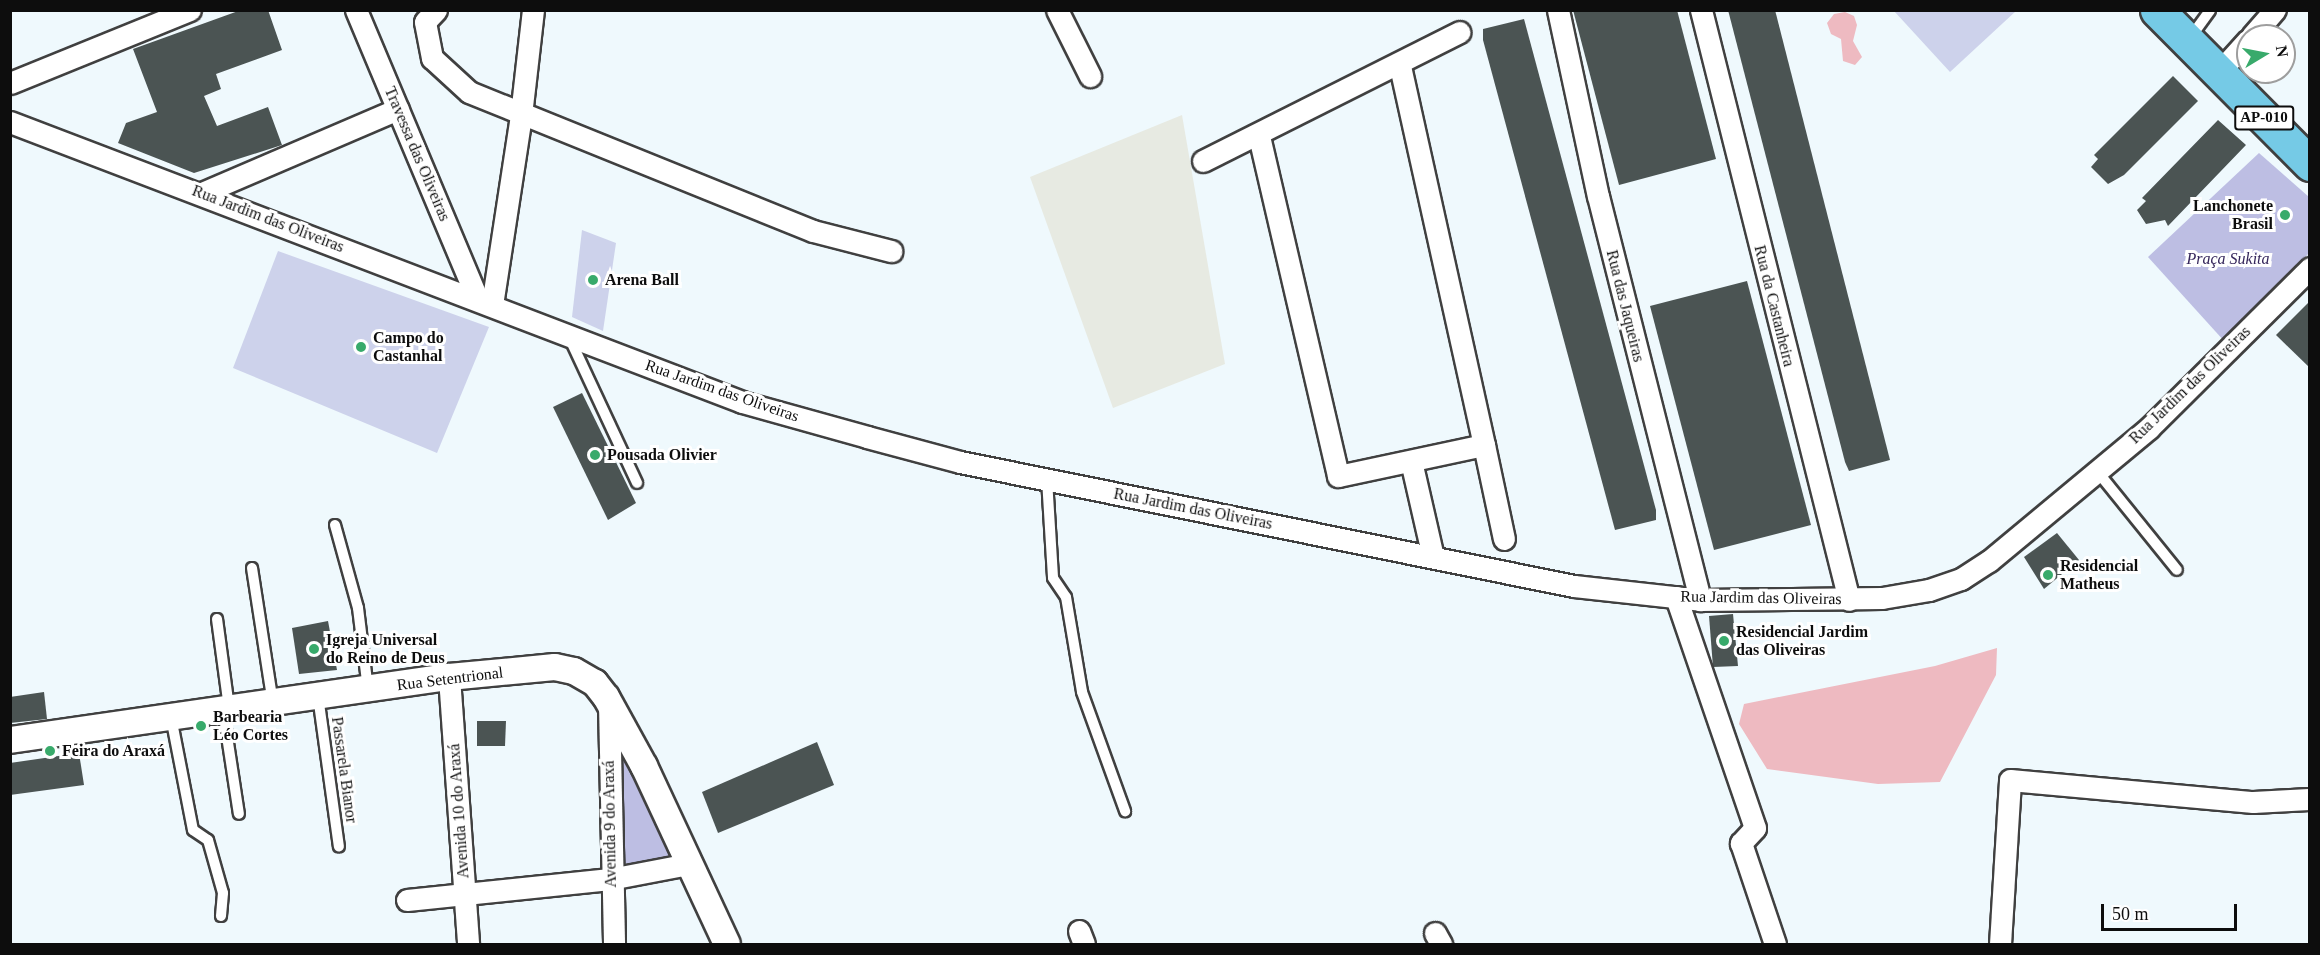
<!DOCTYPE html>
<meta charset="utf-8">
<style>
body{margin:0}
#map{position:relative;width:2320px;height:955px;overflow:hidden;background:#eff9fd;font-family:Georgia,serif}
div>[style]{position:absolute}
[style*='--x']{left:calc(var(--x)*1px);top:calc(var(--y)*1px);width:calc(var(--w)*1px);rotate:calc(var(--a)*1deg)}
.industrial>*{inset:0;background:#e7eae2}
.green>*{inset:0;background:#bdbee3}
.pitch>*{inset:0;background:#cdd2eb}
.water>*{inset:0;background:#eebac1}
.building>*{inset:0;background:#4b5453}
.roads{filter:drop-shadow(2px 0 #404040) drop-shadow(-2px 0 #404040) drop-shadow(0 2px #404040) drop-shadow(0 -2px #404040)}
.service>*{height:10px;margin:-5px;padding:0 5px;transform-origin:5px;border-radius:5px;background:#fff}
.minor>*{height:21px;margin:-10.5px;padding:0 10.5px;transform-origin:10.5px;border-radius:10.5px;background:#fff}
.tertiary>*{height:26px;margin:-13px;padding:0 13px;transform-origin:13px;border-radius:13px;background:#fff}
.primary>*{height:33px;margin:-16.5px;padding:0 16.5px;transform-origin:16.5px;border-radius:16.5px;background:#75cae6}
.dots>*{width:16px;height:16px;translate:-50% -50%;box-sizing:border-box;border:3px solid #fff;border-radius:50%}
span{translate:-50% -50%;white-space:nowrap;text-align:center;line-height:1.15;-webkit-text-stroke:6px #fff;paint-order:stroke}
.shield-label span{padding:2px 4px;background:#fff;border:2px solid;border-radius:4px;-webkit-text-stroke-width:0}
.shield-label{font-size:15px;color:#0d0d0d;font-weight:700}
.street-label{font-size:16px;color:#0d0d0d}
.poi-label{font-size:16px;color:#0d0d0d;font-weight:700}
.right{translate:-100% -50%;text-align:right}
.left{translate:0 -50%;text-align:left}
.park-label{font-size:16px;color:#35265b;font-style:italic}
.frame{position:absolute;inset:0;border:12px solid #0d0d0d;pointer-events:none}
.north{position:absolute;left:2236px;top:24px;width:60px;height:60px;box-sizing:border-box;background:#fff;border:2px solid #9e9e9e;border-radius:50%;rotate:80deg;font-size:16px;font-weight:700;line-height:24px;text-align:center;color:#0d0d0d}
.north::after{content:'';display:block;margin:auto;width:21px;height:27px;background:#38aa6b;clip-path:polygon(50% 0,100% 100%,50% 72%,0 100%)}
.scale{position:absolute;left:2101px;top:904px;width:136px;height:27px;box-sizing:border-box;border:3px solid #0d0d0d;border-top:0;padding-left:8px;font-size:18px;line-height:21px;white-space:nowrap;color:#0d0d0d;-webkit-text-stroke:4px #fff;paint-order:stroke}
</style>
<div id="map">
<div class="industrial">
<i style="clip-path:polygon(1182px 115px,1225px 364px,1113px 408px,1030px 177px)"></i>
</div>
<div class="green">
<i style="clip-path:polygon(2259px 153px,2309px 197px,2309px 253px,2225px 342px,2148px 257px)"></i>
<i style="clip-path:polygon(620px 744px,674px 858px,623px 864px)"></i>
</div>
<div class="pitch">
<i style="clip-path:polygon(1894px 11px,2016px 11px,1950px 72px)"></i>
<i style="clip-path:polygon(582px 230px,616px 243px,603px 331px,572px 317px)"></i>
<i style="clip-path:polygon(278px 251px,489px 327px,437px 453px,233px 368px)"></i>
</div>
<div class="water">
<i style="clip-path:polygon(1845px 12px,1854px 16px,1857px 25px,1853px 41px,1862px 57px,1855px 65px,1843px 61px,1841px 39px,1831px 34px,1827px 23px,1834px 14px)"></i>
<i style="clip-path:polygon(1997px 648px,1996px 675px,1940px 782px,1878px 784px,1767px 769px,1739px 724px,1744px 704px,1935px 666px)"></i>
</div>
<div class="building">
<i style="clip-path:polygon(241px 10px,268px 10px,282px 50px,216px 74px,221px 89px,204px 96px,217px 126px,268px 107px,282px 145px,194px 173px,118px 143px,126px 123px,157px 112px,133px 49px)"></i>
<i style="clip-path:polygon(1573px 10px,1677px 10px,1716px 159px,1619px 185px)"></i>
<i style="clip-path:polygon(1728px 10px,1775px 10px,1890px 460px,1849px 471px,1845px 462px)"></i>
<i style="clip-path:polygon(1524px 19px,1656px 510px,1656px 520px,1615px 530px,1483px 40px,1483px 29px)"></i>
<i style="clip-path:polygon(2173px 76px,2198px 101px,2124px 175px,2108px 184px,2091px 167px,2098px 159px,2094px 155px)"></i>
<i style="clip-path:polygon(2218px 120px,2246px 145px,2168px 226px,2165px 220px,2146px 224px,2137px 210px,2146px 201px,2142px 198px)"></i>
<i style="clip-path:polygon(1747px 281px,1811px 525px,1714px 550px,1650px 306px)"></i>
<i style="clip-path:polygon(2310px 301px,2310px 368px,2276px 335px)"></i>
<i style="clip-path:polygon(582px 393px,636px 503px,608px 520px,553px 407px)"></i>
<i style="clip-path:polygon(2057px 533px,2079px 560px,2044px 589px,2024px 557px)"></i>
<i style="clip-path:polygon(1733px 614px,1738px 666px,1713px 667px,1709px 616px)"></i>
<i style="clip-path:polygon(328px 621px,337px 670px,299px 674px,292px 628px)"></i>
<i style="clip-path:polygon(44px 692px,47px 719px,10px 723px,10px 697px)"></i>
<i style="clip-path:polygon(477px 721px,506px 721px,505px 746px,477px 746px)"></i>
<i style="clip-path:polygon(817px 742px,834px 785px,718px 833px,702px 792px)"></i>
<i style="clip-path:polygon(79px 753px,84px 785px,10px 795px,10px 763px)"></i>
</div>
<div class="roads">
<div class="service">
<i style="--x:2190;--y:38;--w:34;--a:-54"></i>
<i style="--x:569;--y:337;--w:161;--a:65"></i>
<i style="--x:2097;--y:471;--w:127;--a:51.1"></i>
<i style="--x:1047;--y:479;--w:99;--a:86.5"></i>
<i style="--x:1053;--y:578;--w:23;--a:56"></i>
<i style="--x:1066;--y:597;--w:96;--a:80.4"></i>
<i style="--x:1082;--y:692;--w:127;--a:70.1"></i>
<i style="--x:335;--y:525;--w:86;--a:74.5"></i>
<i style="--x:358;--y:608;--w:82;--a:83"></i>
<i style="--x:252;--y:568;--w:137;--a:81.2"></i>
<i style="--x:217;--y:619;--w:90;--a:82.3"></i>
<i style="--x:318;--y:696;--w:152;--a:82.1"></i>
<i style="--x:223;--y:710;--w:105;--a:81.3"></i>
<i style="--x:171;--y:717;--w:115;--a:79"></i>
<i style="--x:193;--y:830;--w:18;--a:34"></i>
<i style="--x:208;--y:840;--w:55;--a:74.2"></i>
<i style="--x:223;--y:893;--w:23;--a:95"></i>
</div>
<div class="minor">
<i style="--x:356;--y:10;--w:312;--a:67.2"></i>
<i style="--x:436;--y:10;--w:16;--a:133"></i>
<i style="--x:425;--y:22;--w:37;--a:79"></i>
<i style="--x:432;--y:58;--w:50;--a:42.6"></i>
<i style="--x:469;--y:92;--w:371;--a:22"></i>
<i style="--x:813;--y:231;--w:81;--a:14.4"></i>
<i style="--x:1057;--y:10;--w:74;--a:63.4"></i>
<i style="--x:1558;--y:10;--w:190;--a:77.9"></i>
<i style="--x:1598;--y:196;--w:417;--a:75.8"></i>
<i style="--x:1701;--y:10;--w:608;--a:75.92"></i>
<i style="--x:2252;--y:36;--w:35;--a:-49"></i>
<i style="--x:2219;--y:72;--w:43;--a:-47.8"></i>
<i style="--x:10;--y:83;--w:194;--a:-22.1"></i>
<i style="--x:10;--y:122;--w:784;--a:20.93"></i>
<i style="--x:742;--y:402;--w:130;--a:15.6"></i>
<i style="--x:867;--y:437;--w:96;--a:15"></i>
<i style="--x:960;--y:462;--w:626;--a:11.42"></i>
<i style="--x:1574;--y:586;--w:127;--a:6.3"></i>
<i style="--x:1700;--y:600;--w:182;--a:-0.6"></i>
<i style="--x:1882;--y:598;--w:48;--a:-9.7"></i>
<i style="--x:1929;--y:590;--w:34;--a:-19"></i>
<i style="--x:1961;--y:579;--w:33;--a:-33"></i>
<i style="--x:1989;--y:561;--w:208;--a:-39.7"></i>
<i style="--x:2149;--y:428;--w:227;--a:-44.8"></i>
<i style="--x:1259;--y:136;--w:349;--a:76.9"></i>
<i style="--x:1338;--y:476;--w:149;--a:-12"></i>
<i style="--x:1484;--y:445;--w:391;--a:-102.5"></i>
<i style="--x:1203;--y:161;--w:287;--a:-26.7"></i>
<i style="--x:202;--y:193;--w:213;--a:-23.2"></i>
<i style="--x:492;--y:305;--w:192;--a:-81.3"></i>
<i style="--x:521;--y:115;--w:106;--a:-83.5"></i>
<i style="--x:1484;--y:445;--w:96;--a:78"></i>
<i style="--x:1411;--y:461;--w:98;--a:77.1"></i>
<i style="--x:1676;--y:597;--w:244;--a:71.1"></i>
<i style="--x:1755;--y:828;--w:21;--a:133"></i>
<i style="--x:1741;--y:843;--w:107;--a:71.4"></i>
<i style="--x:449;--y:677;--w:268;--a:85.9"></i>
<i style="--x:609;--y:703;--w:241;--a:88.8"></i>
<i style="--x:407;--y:900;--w:204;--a:-5.9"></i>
<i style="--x:610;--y:879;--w:80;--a:-10.8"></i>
<i style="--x:1079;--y:931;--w:14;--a:69"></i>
<i style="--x:1435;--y:933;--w:13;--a:61"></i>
<i style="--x:2000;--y:944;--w:164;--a:-86.5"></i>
<i style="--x:2010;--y:780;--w:244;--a:5.2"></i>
<i style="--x:2253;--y:802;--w:56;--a:-3.1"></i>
</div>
<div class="tertiary">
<i style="--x:10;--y:740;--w:443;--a:-8.2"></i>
<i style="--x:449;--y:677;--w:106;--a:-5.4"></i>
<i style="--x:555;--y:667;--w:19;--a:12"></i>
<i style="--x:574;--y:671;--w:24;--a:30"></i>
<i style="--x:595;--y:683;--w:18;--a:52"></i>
<i style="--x:606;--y:697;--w:79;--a:61.2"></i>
<i style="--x:644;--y:766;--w:196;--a:65"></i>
</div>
<div class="primary">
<i style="--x:2157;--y:10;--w:217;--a:45.2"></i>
</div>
</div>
<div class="dots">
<i style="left:2285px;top:215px;background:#38aa6b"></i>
<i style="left:593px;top:280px;background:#38aa6b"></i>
<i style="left:361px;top:347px;background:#38aa6b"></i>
<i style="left:595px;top:455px;background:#38aa6b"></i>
<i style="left:2048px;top:575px;background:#38aa6b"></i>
<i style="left:1724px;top:641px;background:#38aa6b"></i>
<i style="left:314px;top:649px;background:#38aa6b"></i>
<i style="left:201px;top:726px;background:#38aa6b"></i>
<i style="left:50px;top:751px;background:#38aa6b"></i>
</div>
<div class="shield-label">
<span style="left:2264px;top:118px">AP-010</span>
</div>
<div class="street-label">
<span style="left:417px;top:154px;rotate:67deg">Travessa das Oliveiras</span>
<span style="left:268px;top:219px;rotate:21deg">Rua Jardim das Oliveiras</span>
<span style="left:1625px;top:306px;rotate:76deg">Rua das Jaqueiras</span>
<span style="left:1774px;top:306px;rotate:76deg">Rua da Castanheira</span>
<span style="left:2190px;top:385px;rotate:-44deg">Rua Jardim das Oliveiras</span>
<span style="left:722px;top:391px;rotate:19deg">Rua Jardim das Oliveiras</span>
<span style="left:1193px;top:509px;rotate:11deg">Rua Jardim das Oliveiras</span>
<span style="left:1761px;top:598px;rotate:1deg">Rua Jardim das Oliveiras</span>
<span style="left:450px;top:679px;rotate:-7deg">Rua Setentrional</span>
<span style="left:344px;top:770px;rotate:82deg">Passarela Bianor</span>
<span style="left:459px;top:811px;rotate:-94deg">Avenida 10 do Araxá</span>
<span style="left:610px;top:824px;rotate:-91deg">Avenida 9 do Araxá</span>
</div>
<div class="poi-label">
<span class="right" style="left:2273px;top:215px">Lanchonete<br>Brasil</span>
<span class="left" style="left:605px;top:280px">Arena Ball</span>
<span class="left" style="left:373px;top:347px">Campo do<br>Castanhal</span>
<span class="left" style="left:607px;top:455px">Pousada Olivier</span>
<span class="left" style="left:2060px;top:575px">Residencial<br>Matheus</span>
<span class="left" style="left:1736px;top:641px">Residencial Jardim<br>das Oliveiras</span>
<span class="left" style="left:326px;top:649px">Igreja Universal<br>do Reino de Deus</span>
<span class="left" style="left:213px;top:726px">Barbearia<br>Léo Cortes</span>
<span class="left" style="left:62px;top:751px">Feira do Araxá</span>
</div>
<div class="park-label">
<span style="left:2228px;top:259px">Praça Sukita</span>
</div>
<div class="frame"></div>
<div class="north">N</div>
<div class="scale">50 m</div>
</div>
